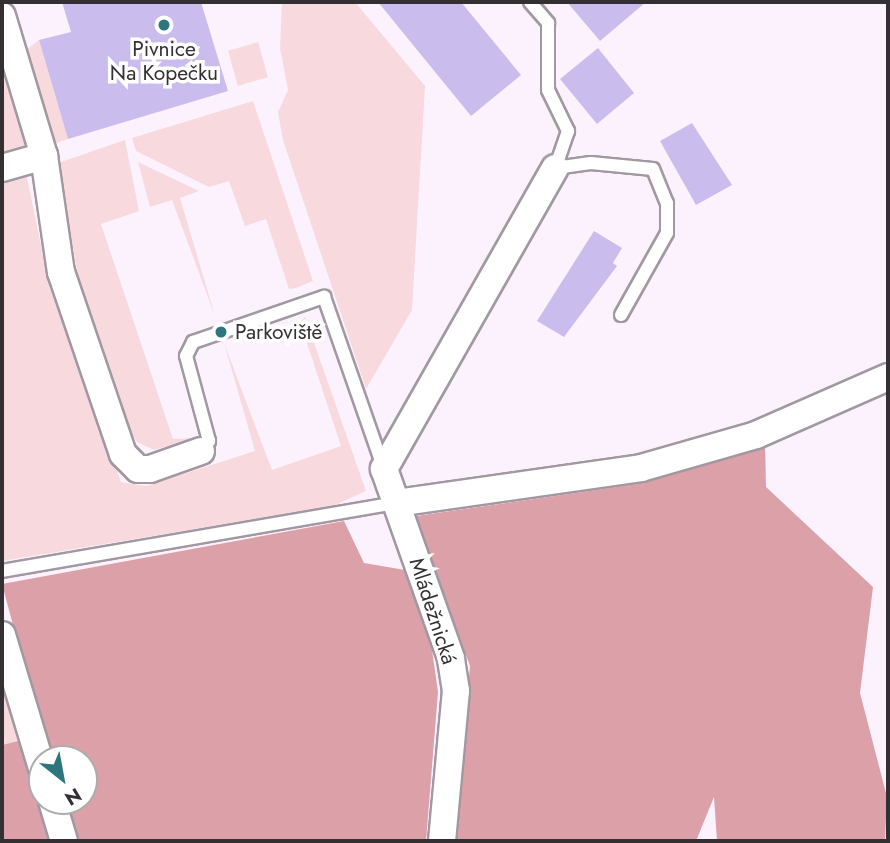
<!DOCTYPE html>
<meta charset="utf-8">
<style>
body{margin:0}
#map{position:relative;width:890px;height:843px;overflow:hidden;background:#fcf2fd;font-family:Jost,sans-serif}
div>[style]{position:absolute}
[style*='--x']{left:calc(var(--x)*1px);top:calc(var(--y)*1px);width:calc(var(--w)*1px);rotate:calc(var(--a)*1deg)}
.green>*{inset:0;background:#f8d9dd}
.forest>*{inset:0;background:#dca0a8}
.building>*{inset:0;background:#cbbcee}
.roads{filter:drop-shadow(2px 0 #a198a2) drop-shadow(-2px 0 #a198a2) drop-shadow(0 2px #a198a2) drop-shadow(0 -2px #a198a2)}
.lane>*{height:12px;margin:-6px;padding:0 6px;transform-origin:6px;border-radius:6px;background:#fff}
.street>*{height:26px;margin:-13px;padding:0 13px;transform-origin:13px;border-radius:13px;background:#fff}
.dots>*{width:19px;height:19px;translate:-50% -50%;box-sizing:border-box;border:4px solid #fff;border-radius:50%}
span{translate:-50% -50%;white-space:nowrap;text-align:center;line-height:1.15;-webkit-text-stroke:7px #fff;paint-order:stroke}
.poi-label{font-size:21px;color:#332f33}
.left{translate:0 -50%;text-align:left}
.street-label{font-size:21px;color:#332f33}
.frame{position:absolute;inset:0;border:4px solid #332f33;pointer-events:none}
.north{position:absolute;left:28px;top:745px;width:70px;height:70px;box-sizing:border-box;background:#fff;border:2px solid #adacad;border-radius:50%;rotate:149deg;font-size:19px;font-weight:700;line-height:28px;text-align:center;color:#332f33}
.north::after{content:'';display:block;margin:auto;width:24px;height:32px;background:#2d767d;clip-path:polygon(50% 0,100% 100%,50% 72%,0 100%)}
</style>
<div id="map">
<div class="green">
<i style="clip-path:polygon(282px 2px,355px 2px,425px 86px,412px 310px,366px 389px,283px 140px,278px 112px,288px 90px,280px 48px)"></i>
<i style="clip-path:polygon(39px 40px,68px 139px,54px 144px,26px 50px)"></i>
<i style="clip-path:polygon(258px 42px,268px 77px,238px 86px,228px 51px)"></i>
<i style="clip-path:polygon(2px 69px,26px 148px,8px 155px,2px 154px)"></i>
<i style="clip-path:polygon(253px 101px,313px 281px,296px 288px,289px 289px,266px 219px,245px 226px,229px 181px,209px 187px,136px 151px,132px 138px)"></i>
<i style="clip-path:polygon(125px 140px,139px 211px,101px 224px,173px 439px,196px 438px,154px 450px,137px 442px,129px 429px,78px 275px,58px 163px)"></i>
<i style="clip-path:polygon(138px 162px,199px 191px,180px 198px,215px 316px,172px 200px,150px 207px)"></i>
<i style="clip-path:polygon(26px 173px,50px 289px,121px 482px,146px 486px,255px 451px,224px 343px,272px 470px,341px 446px,300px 322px,305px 317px,366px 491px,333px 506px,2px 561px,2px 180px)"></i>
<i style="clip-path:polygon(2px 673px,22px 740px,2px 745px)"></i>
</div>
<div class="forest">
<i style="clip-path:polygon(765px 441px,766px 487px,873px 587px,860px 693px,887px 797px,885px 841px,717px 841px,714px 797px,696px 841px,454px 841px,470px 666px,416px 516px,644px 483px)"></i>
<i style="clip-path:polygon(344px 521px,364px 563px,405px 570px,430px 636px,438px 692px,426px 841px,74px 841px,62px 801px,84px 801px,84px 759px,49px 759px,2px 584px)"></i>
<i style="clip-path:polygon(22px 740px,53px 841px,2px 841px,2px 745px)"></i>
</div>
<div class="building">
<i style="clip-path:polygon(62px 2px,201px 2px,228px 91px,68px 139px,39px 40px,71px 32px)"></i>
<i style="clip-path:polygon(378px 2px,461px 2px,521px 75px,471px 116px)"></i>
<i style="clip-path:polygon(567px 2px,646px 2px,600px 41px)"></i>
<i style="clip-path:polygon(598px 48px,634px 93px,597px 124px,560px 79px)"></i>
<i style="clip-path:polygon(692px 123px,732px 185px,696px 205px,660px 141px)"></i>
<i style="clip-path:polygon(594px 231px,622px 248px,613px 263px,617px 266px,564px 337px,537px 321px)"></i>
</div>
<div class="roads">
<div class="lane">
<i style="--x:530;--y:2;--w:28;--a:49"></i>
<i style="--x:548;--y:23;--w:67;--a:90"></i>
<i style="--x:548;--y:90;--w:46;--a:64"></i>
<i style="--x:568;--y:131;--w:39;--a:109"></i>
<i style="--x:555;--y:168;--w:36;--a:-8"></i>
<i style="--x:591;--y:163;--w:62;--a:5.5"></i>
<i style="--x:653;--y:169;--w:37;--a:68"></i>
<i style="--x:667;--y:203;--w:30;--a:90"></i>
<i style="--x:667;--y:233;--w:94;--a:119.3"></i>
<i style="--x:201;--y:451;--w:13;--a:-51"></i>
<i style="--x:209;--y:441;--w:88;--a:-105.1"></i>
<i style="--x:186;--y:356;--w:16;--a:-63"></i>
<i style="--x:193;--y:342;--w:139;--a:-19"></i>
<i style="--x:324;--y:297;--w:182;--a:70.8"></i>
<i style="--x:2;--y:571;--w:400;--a:-9.8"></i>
</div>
<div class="street">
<i style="--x:2;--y:16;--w:146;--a:73.3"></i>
<i style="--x:44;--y:156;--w:117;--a:81.7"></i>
<i style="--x:61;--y:272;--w:192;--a:71.2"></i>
<i style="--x:123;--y:454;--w:21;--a:45"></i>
<i style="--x:138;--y:469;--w:12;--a:0"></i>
<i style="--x:150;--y:469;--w:54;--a:-19.4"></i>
<i style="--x:2;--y:168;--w:44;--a:-15.9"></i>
<i style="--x:396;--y:503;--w:247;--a:-8.1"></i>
<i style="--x:641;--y:468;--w:120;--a:-16"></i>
<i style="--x:756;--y:435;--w:144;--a:-23.7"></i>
<i style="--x:2;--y:635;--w:139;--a:73.3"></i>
<i style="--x:52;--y:801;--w:42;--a:73.3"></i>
<i style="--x:442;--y:841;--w:151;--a:-84.7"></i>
<i style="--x:456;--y:691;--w:33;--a:-99"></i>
<i style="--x:451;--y:658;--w:201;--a:-109.5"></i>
<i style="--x:384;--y:469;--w:346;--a:-60.4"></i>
</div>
</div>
<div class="dots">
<i style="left:164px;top:25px;background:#2d767d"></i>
<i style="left:221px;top:332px;background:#2d767d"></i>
</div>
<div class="poi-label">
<span style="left:164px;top:61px">Pivnice<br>Na Kopečku</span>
<span class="left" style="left:235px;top:332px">Parkoviště</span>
</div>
<div class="street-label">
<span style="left:433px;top:611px;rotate:72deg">Mládežnická</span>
</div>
<div class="frame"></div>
<div class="north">N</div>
</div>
